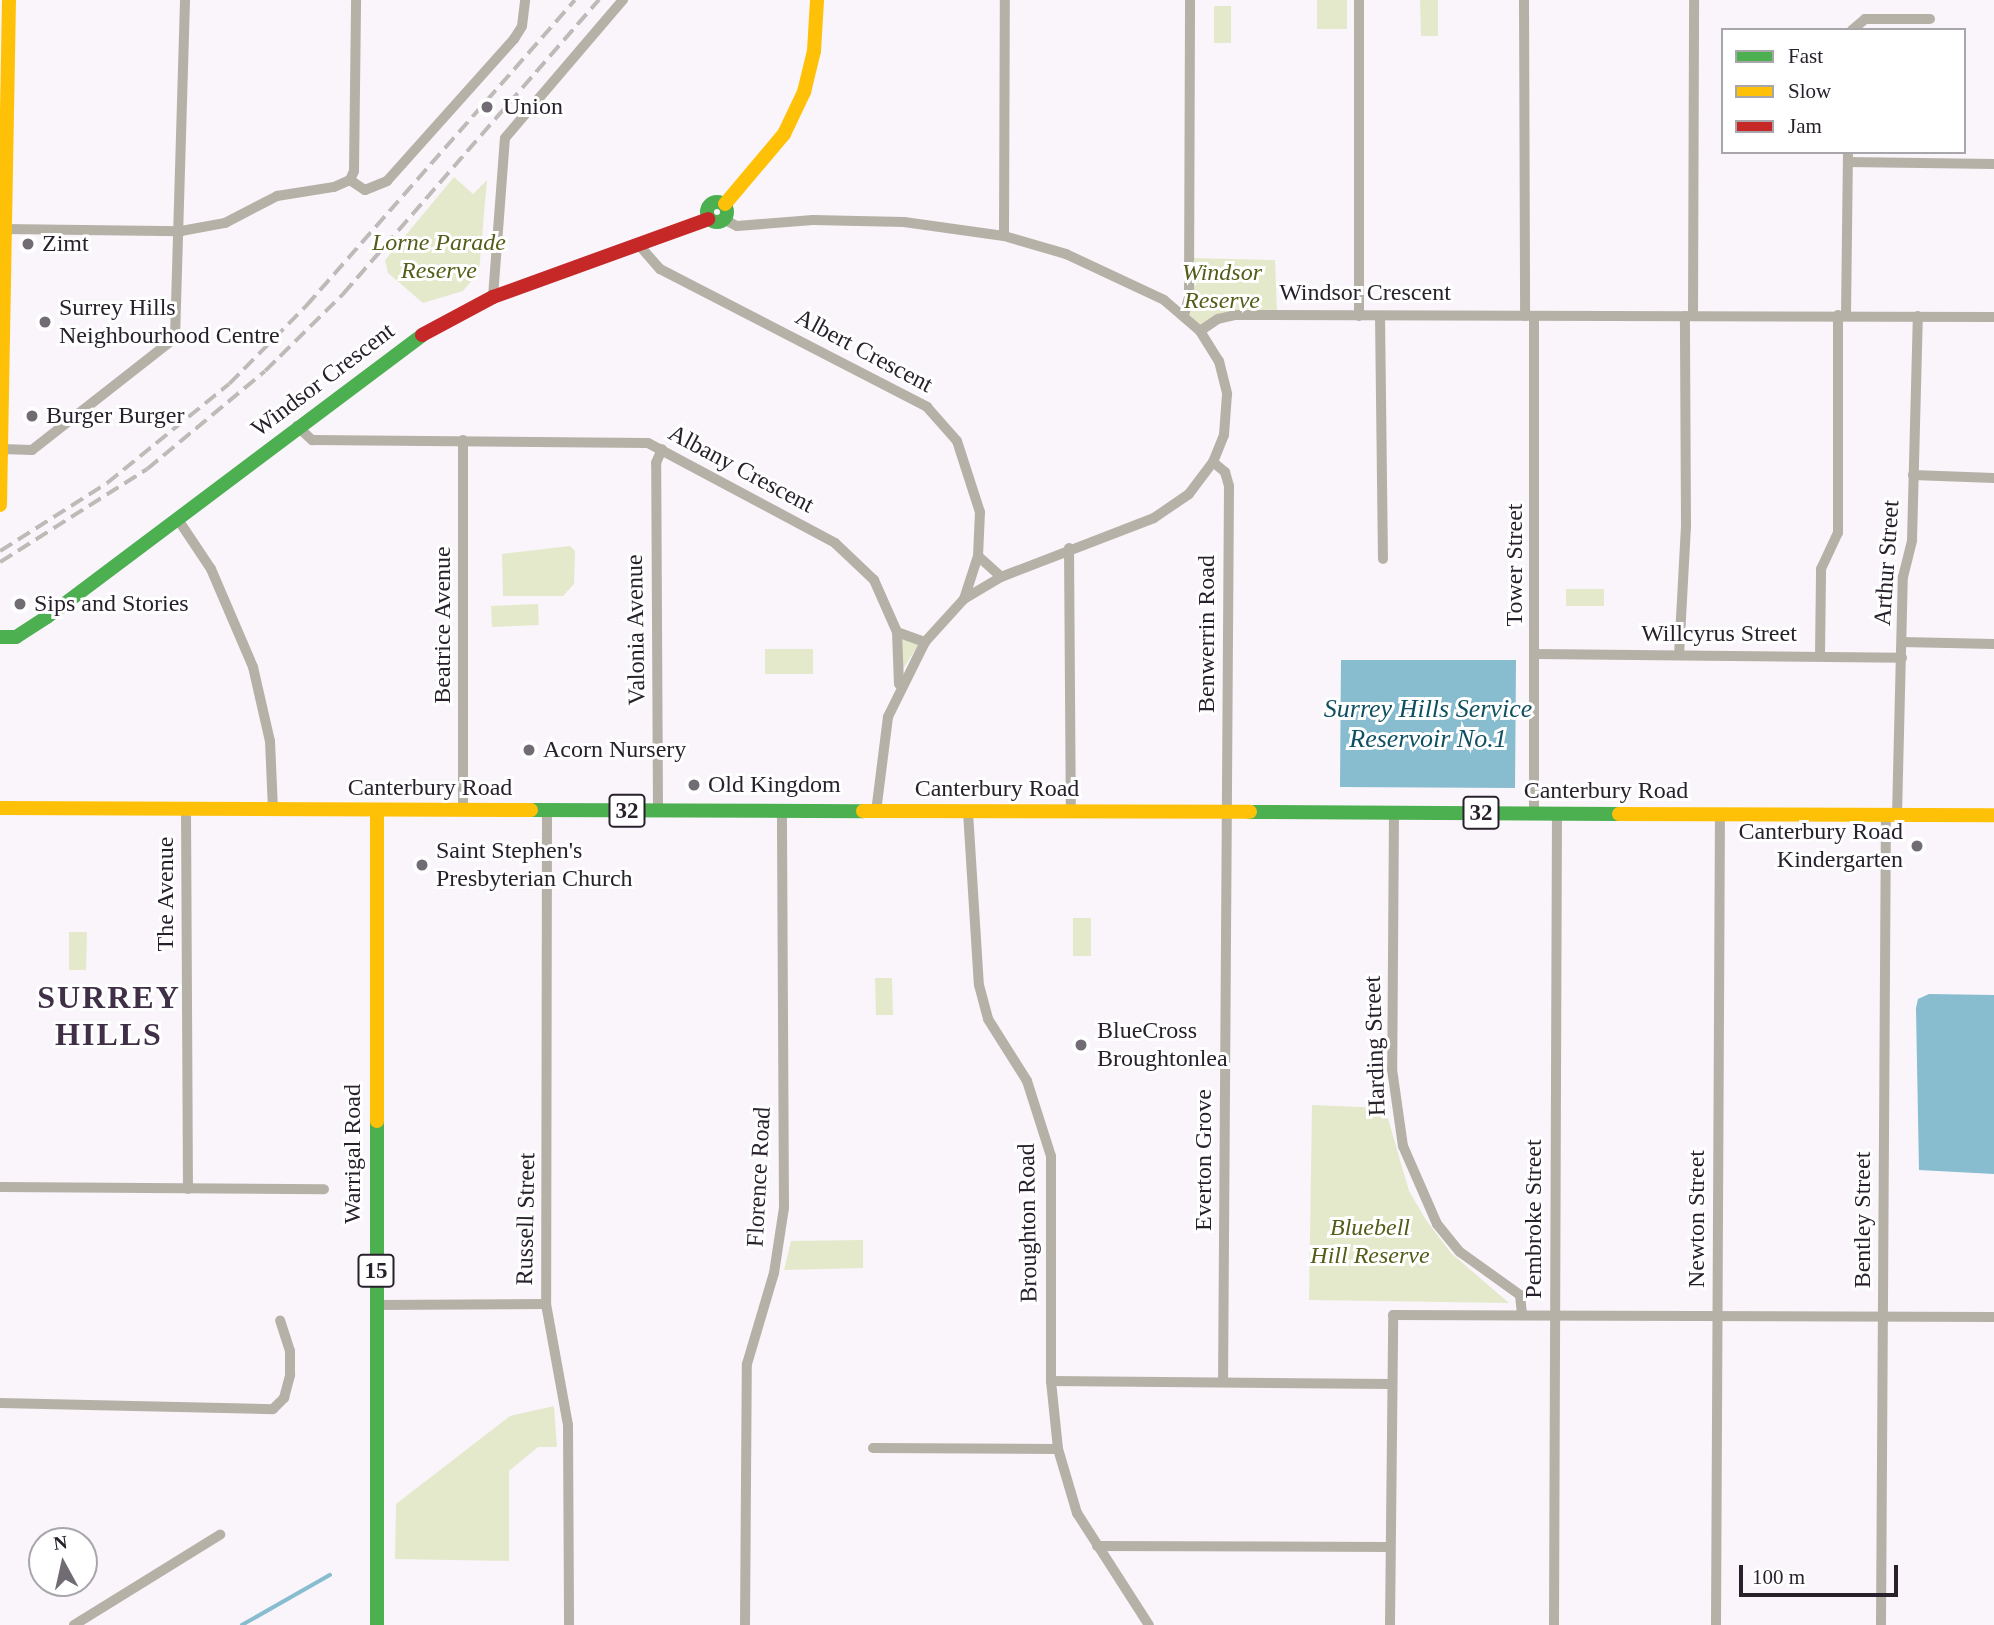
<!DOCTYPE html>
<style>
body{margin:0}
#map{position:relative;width:1994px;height:1625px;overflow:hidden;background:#f9f5fb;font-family:"Times New Roman",serif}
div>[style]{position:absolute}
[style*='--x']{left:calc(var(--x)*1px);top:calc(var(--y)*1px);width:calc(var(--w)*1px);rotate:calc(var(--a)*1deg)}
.green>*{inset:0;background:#e5e9cc}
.water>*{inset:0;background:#88bccf}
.stream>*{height:3.5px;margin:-1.75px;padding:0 1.75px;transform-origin:1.75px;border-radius:1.75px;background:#88bccf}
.street>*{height:10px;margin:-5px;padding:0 5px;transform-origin:5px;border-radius:5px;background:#b6b1a7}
.fast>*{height:14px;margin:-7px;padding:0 7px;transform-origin:7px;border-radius:7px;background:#4caf50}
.fast>.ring{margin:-7px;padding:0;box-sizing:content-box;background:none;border:14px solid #4caf50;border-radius:50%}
.slow>*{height:14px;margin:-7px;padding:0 7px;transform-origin:7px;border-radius:7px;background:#ffc107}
.jam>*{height:14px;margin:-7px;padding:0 7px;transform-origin:7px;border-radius:7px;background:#c62828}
.rail>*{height:3.5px;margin-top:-1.75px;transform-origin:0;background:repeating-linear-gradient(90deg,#bebab7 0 14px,transparent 0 21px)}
.dots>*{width:19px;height:19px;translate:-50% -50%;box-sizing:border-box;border:4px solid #fff;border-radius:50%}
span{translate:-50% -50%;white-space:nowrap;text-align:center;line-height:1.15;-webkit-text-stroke:6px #fff;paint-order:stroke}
.shield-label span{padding:2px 5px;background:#fff;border:2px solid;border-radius:5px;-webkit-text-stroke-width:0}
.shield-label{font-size:23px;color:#28212c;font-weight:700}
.poi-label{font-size:24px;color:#28212c}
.left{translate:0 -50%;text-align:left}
.right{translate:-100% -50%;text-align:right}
.park-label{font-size:24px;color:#545c18;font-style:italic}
.street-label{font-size:24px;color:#28212c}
.water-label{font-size:26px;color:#0e4f61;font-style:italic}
.district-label{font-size:32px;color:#3f2f47;font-weight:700;letter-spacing:2px}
.legend{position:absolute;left:1721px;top:28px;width:245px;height:126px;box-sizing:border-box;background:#fff;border:2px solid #a9a6ab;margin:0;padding:9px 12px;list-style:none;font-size:21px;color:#28212c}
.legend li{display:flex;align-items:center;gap:14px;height:35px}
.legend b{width:35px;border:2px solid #a9a6ab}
.north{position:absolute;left:28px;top:1527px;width:70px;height:70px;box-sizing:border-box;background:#fff;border:2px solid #a9a6ab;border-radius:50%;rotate:352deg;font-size:19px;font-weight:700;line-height:28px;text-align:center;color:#28212c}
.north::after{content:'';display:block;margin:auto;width:24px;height:32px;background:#716b74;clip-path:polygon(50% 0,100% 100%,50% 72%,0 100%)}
.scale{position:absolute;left:1739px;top:1565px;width:159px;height:32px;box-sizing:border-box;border:4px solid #28212c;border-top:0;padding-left:9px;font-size:21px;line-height:24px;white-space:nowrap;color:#28212c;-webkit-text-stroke:5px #fff;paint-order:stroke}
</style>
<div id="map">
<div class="green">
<i style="clip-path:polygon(1317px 0,1347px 0,1347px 29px,1317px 29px)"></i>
<i style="clip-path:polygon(1420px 0,1438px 0,1438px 36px,1421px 36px)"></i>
<i style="clip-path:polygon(1214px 6px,1231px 6px,1231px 43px,1214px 43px)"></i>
<i style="clip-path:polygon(454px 177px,473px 194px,487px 180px,479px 272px,463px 291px,423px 303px,388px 273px,385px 260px)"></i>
<i style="clip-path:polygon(1192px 258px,1275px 260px,1277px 312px,1238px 313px,1200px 328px,1187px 314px)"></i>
<i style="clip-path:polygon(570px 546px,575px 551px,574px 584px,563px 596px,503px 596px,502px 554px)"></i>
<i style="clip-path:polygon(1566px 589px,1604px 589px,1604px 606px,1566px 606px)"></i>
<i style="clip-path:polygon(538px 604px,539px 625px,492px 627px,491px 606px)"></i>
<i style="clip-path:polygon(901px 638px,919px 644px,903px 669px)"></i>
<i style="clip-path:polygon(765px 649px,813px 649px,813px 674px,765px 674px)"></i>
<i style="clip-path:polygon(1073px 918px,1091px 918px,1091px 956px,1073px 956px)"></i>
<i style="clip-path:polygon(69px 932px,87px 932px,86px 970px,69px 970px)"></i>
<i style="clip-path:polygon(875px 978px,892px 978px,893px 1015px,876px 1015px)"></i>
<i style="clip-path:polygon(1312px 1105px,1385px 1108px,1409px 1191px,1426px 1220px,1451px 1253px,1509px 1303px,1309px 1300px)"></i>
<i style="clip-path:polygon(863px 1240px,863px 1268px,784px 1270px,791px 1241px)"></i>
<i style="clip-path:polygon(554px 1406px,557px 1447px,538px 1447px,509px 1471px,509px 1561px,395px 1559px,396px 1504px,510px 1416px)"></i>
</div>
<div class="water">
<i style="clip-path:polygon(1341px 660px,1516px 660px,1515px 788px,1340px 787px)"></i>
<i style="clip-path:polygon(1929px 994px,1994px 995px,1994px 1174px,1919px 1170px,1916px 1008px,1918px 999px)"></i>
</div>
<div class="stream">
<i style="--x:242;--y:1625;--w:101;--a:-29.6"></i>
</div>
<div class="street">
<i style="--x:1524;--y:0;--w:316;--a:89.8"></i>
<i style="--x:1852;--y:30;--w:17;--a:-40"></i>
<i style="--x:1865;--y:19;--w:65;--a:0"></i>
<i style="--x:1848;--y:162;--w:146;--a:0.8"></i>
<i style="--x:350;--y:180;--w:18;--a:34"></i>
<i style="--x:365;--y:190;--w:24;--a:-22"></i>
<i style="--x:387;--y:181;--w:191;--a:-48.2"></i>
<i style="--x:514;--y:39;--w:15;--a:-58"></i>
<i style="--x:522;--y:26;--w:26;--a:-83"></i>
<i style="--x:350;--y:180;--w:10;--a:-66"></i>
<i style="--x:354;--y:171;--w:171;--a:-89.3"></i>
<i style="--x:725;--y:220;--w:13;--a:27"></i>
<i style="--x:737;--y:226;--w:76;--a:-4.5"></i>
<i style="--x:813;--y:220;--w:91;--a:1.3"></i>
<i style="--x:904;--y:222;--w:101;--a:8"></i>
<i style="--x:1004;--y:236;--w:65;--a:16.2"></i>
<i style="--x:1066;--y:254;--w:108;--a:25.1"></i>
<i style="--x:1164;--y:300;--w:48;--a:40.7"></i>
<i style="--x:1200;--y:331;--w:36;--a:58"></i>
<i style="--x:1219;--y:361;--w:34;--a:76"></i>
<i style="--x:1227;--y:394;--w:41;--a:94.2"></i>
<i style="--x:1224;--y:435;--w:29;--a:112"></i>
<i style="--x:1213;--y:462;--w:40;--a:127"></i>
<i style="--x:1189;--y:494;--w:42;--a:145.6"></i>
<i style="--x:1154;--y:518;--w:164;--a:158.9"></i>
<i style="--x:1001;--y:577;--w:43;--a:149.3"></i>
<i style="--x:964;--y:599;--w:58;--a:132.2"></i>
<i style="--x:925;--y:642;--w:84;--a:116.3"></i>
<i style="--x:888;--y:717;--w:96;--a:97.2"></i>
<i style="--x:5;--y:229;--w:176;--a:0.7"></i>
<i style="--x:181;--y:231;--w:45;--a:-10.3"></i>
<i style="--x:225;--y:223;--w:59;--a:-27.4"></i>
<i style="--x:277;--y:196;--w:58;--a:-9"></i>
<i style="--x:334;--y:187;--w:17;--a:-24"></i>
<i style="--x:1004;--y:236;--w:236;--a:-89.8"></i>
<i style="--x:639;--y:245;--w:32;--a:49"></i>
<i style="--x:660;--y:269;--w:301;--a:27.3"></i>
<i style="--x:927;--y:407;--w:45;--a:48.6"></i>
<i style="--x:957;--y:441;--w:75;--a:72.1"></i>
<i style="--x:980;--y:512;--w:44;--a:92.6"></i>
<i style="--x:978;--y:556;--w:45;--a:108"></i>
<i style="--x:493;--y:297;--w:159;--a:-85.7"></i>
<i style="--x:505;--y:138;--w:182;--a:-49.5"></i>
<i style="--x:1184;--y:315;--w:19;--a:-74"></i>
<i style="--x:1189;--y:297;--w:297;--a:-89.8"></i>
<i style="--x:1846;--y:315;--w:163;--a:-89.3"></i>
<i style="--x:1359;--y:316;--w:316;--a:-90"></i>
<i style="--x:1380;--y:316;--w:243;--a:89.3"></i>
<i style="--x:1693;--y:316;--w:316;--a:-89.8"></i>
<i style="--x:1200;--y:331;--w:22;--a:-34"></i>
<i style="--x:1218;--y:319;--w:18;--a:-13"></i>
<i style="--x:1236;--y:315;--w:758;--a:0.15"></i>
<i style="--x:297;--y:426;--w:21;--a:43"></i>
<i style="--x:312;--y:440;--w:336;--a:0.5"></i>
<i style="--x:648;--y:443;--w:212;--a:28.1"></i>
<i style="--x:835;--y:543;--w:54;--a:43.5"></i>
<i style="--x:874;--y:580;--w:57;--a:66.1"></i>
<i style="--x:897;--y:632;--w:52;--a:87.8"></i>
<i style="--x:1;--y:449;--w:31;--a:2"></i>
<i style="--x:32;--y:450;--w:182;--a:-38.1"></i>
<i style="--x:175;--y:338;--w:338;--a:-88.3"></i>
<i style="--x:1213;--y:462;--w:16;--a:40"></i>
<i style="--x:1225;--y:472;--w:15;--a:74"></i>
<i style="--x:1229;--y:486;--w:896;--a:90.38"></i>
<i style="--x:1913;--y:475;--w:81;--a:2.1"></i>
<i style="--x:177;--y:518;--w:61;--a:56.3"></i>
<i style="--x:211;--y:569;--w:107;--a:66.8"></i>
<i style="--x:253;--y:667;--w:76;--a:77.1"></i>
<i style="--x:270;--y:741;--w:69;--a:87.5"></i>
<i style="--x:1069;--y:548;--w:264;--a:89.6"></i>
<i style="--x:978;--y:556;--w:31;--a:42"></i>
<i style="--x:897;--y:632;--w:30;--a:20"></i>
<i style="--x:1902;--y:642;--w:92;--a:1.2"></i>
<i style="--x:1536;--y:654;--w:366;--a:0.6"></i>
<i style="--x:1679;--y:655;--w:128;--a:-86.9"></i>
<i style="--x:1686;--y:527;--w:211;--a:-90.3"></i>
<i style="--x:1820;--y:656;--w:87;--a:-89.3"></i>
<i style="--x:1821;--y:569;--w:40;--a:-65"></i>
<i style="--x:1838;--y:533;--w:218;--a:-90"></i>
<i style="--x:186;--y:810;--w:379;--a:89.7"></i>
<i style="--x:463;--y:810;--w:370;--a:-90"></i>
<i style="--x:547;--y:811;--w:493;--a:90.1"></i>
<i style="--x:546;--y:1304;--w:123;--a:79.7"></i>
<i style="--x:568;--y:1425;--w:200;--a:89.7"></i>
<i style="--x:658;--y:811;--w:348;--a:-90.3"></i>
<i style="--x:656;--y:463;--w:15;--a:-67"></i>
<i style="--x:968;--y:812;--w:173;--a:86.4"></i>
<i style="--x:979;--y:985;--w:35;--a:75"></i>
<i style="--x:988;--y:1019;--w:73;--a:57.8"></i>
<i style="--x:1027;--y:1081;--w:79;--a:72.3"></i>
<i style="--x:1051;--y:1156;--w:225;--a:90"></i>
<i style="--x:1051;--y:1381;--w:68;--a:84.1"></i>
<i style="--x:1058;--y:1449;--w:67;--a:73.5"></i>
<i style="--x:1077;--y:1513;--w:133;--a:57.3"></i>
<i style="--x:1394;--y:813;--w:256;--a:90.4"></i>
<i style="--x:1392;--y:1069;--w:78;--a:81.9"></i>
<i style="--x:1403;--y:1146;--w:85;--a:66.4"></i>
<i style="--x:1437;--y:1224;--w:36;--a:51"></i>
<i style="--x:1460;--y:1252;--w:74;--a:35.6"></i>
<i style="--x:1520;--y:1295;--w:20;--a:84"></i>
<i style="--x:1534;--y:813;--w:497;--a:-90"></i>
<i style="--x:1897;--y:815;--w:238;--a:-88.6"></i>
<i style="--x:1903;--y:577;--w:38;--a:-76"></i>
<i style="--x:1912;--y:540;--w:224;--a:-88.5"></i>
<i style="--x:0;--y:1187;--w:324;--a:0.4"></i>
<i style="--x:376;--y:1305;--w:170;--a:-0.3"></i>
<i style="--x:1051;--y:1381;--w:340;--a:0.5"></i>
<i style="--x:0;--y:1403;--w:273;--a:1.3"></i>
<i style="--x:273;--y:1409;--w:16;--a:-45"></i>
<i style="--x:284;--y:1398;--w:24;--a:-75"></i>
<i style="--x:290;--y:1375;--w:24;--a:-90"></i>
<i style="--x:290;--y:1351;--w:32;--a:-108"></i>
<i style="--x:873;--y:1448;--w:185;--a:0.3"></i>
<i style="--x:1097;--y:1546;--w:293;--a:0.2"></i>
<i style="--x:74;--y:1625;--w:172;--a:-31.7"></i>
<i style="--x:745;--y:1625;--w:261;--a:-89.6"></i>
<i style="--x:747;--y:1364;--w:95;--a:-73.5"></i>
<i style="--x:774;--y:1273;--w:66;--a:-81.3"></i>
<i style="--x:784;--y:1208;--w:397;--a:-90.3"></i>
<i style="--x:1390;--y:1625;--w:310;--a:-89.4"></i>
<i style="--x:1393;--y:1315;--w:601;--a:0.19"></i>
<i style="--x:1554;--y:1625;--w:811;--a:-89.79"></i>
<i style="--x:1716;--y:1625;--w:811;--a:-89.72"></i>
<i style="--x:1881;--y:1625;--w:811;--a:-89.65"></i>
</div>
<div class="fast">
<i class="ring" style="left:707px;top:202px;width:6px;height:6px"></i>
<i style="--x:0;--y:637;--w:16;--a:0"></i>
<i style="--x:16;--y:637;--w:37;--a:-33"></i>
<i style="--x:47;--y:617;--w:469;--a:-36.9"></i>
<i style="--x:531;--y:810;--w:332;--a:0.2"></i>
<i style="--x:1250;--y:812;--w:369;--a:0.3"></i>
<i style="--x:377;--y:1121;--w:504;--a:90"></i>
</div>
<div class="slow">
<i style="--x:725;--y:204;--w:92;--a:-49.9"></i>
<i style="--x:784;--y:134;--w:47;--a:-64.5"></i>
<i style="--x:804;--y:92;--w:42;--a:-76.3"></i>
<i style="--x:814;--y:51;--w:51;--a:-86.6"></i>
<i style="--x:0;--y:505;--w:505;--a:-88.98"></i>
<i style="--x:0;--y:808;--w:531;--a:0.22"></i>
<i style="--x:377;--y:810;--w:311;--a:90"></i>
<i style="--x:863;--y:811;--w:387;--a:0.1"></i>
<i style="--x:1619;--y:814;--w:375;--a:0.2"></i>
</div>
<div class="jam">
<i style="--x:422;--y:335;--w:81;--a:-28.2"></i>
<i style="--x:493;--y:297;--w:229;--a:-19.9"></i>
</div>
<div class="rail">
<i style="--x:0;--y:551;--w:127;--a:-32.4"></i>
<i style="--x:107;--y:483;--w:157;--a:-39.1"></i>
<i style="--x:229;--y:384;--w:110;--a:-45.4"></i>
<i style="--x:306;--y:306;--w:407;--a:-48.7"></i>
<i style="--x:0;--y:562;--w:174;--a:-32.3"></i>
<i style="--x:147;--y:469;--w:153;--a:-39.7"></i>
<i style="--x:265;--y:371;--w:110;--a:-44.6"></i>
<i style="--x:343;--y:294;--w:390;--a:-49"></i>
</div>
<div class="dots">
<i style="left:487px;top:107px;background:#716b74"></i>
<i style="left:28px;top:244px;background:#716b74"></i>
<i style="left:45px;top:322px;background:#716b74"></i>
<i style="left:32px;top:416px;background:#716b74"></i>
<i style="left:20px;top:604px;background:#716b74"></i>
<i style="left:529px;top:750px;background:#716b74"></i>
<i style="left:694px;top:785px;background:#716b74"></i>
<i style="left:1917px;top:846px;background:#716b74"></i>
<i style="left:422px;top:865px;background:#716b74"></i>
<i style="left:1081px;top:1045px;background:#716b74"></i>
</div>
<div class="shield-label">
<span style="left:627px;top:811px">32</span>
<span style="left:1481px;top:813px">32</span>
<span style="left:376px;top:1271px">15</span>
</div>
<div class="poi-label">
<span class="left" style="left:503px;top:107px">Union</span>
<span class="left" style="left:42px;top:244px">Zimt</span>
<span class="left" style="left:59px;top:322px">Surrey Hills<br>Neighbourhood Centre</span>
<span class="left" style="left:46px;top:416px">Burger Burger</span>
<span class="left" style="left:34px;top:604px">Sips and Stories</span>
<span class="left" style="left:543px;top:750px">Acorn Nursery</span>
<span class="left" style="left:708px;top:785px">Old Kingdom</span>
<span class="right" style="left:1903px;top:846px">Canterbury Road<br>Kindergarten</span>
<span class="left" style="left:436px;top:865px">Saint Stephen's<br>Presbyterian Church</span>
<span class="left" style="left:1097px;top:1045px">BlueCross<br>Broughtonlea</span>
</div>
<div class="park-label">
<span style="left:439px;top:257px">Lorne Parade<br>Reserve</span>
<span style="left:1222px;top:287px">Windsor<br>Reserve</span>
<span style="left:1370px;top:1242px">Bluebell<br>Hill Reserve</span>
</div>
<div class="street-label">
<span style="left:1365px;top:293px">Windsor Crescent</span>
<span style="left:864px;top:351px;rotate:28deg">Albert Crescent</span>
<span style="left:323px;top:380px;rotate:-37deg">Windsor Crescent</span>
<span style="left:741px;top:469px;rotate:28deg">Albany Crescent</span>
<span style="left:1887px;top:563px;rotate:-86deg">Arthur Street</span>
<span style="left:1515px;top:565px;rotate:-90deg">Tower Street</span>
<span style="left:443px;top:625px;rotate:-90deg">Beatrice Avenue</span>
<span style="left:636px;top:630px;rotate:-91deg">Valonia Avenue</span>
<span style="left:1207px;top:634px;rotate:-90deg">Benwerrin Road</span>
<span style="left:1719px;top:634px">Willcyrus Street</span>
<span style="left:430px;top:788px">Canterbury Road</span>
<span style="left:997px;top:789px">Canterbury Road</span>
<span style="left:1606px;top:791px">Canterbury Road</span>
<span style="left:166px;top:894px;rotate:-90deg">The Avenue</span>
<span style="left:1375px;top:1046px;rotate:-92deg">Harding Street</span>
<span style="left:353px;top:1154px;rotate:-90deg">Warrigal Road</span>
<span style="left:1204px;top:1160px;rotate:-90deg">Everton Grove</span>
<span style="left:759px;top:1177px;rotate:-87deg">Florence Road</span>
<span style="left:526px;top:1219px;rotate:-89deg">Russell Street</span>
<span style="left:1534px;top:1219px;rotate:-90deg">Pembroke Street</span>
<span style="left:1697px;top:1219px;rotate:-90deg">Newton Street</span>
<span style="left:1863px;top:1220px;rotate:-90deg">Bentley Street</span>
<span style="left:1028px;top:1223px;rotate:-91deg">Broughton Road</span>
</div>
<div class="water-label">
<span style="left:1428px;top:724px">Surrey Hills Service<br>Reservoir No.1</span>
</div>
<div class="district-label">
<span style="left:109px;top:1016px">SURREY<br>HILLS</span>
</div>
<ul class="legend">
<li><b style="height:9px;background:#4caf50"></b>Fast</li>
<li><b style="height:9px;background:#ffc107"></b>Slow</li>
<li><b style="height:9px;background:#c62828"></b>Jam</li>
</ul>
<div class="north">N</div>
<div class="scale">100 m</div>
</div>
